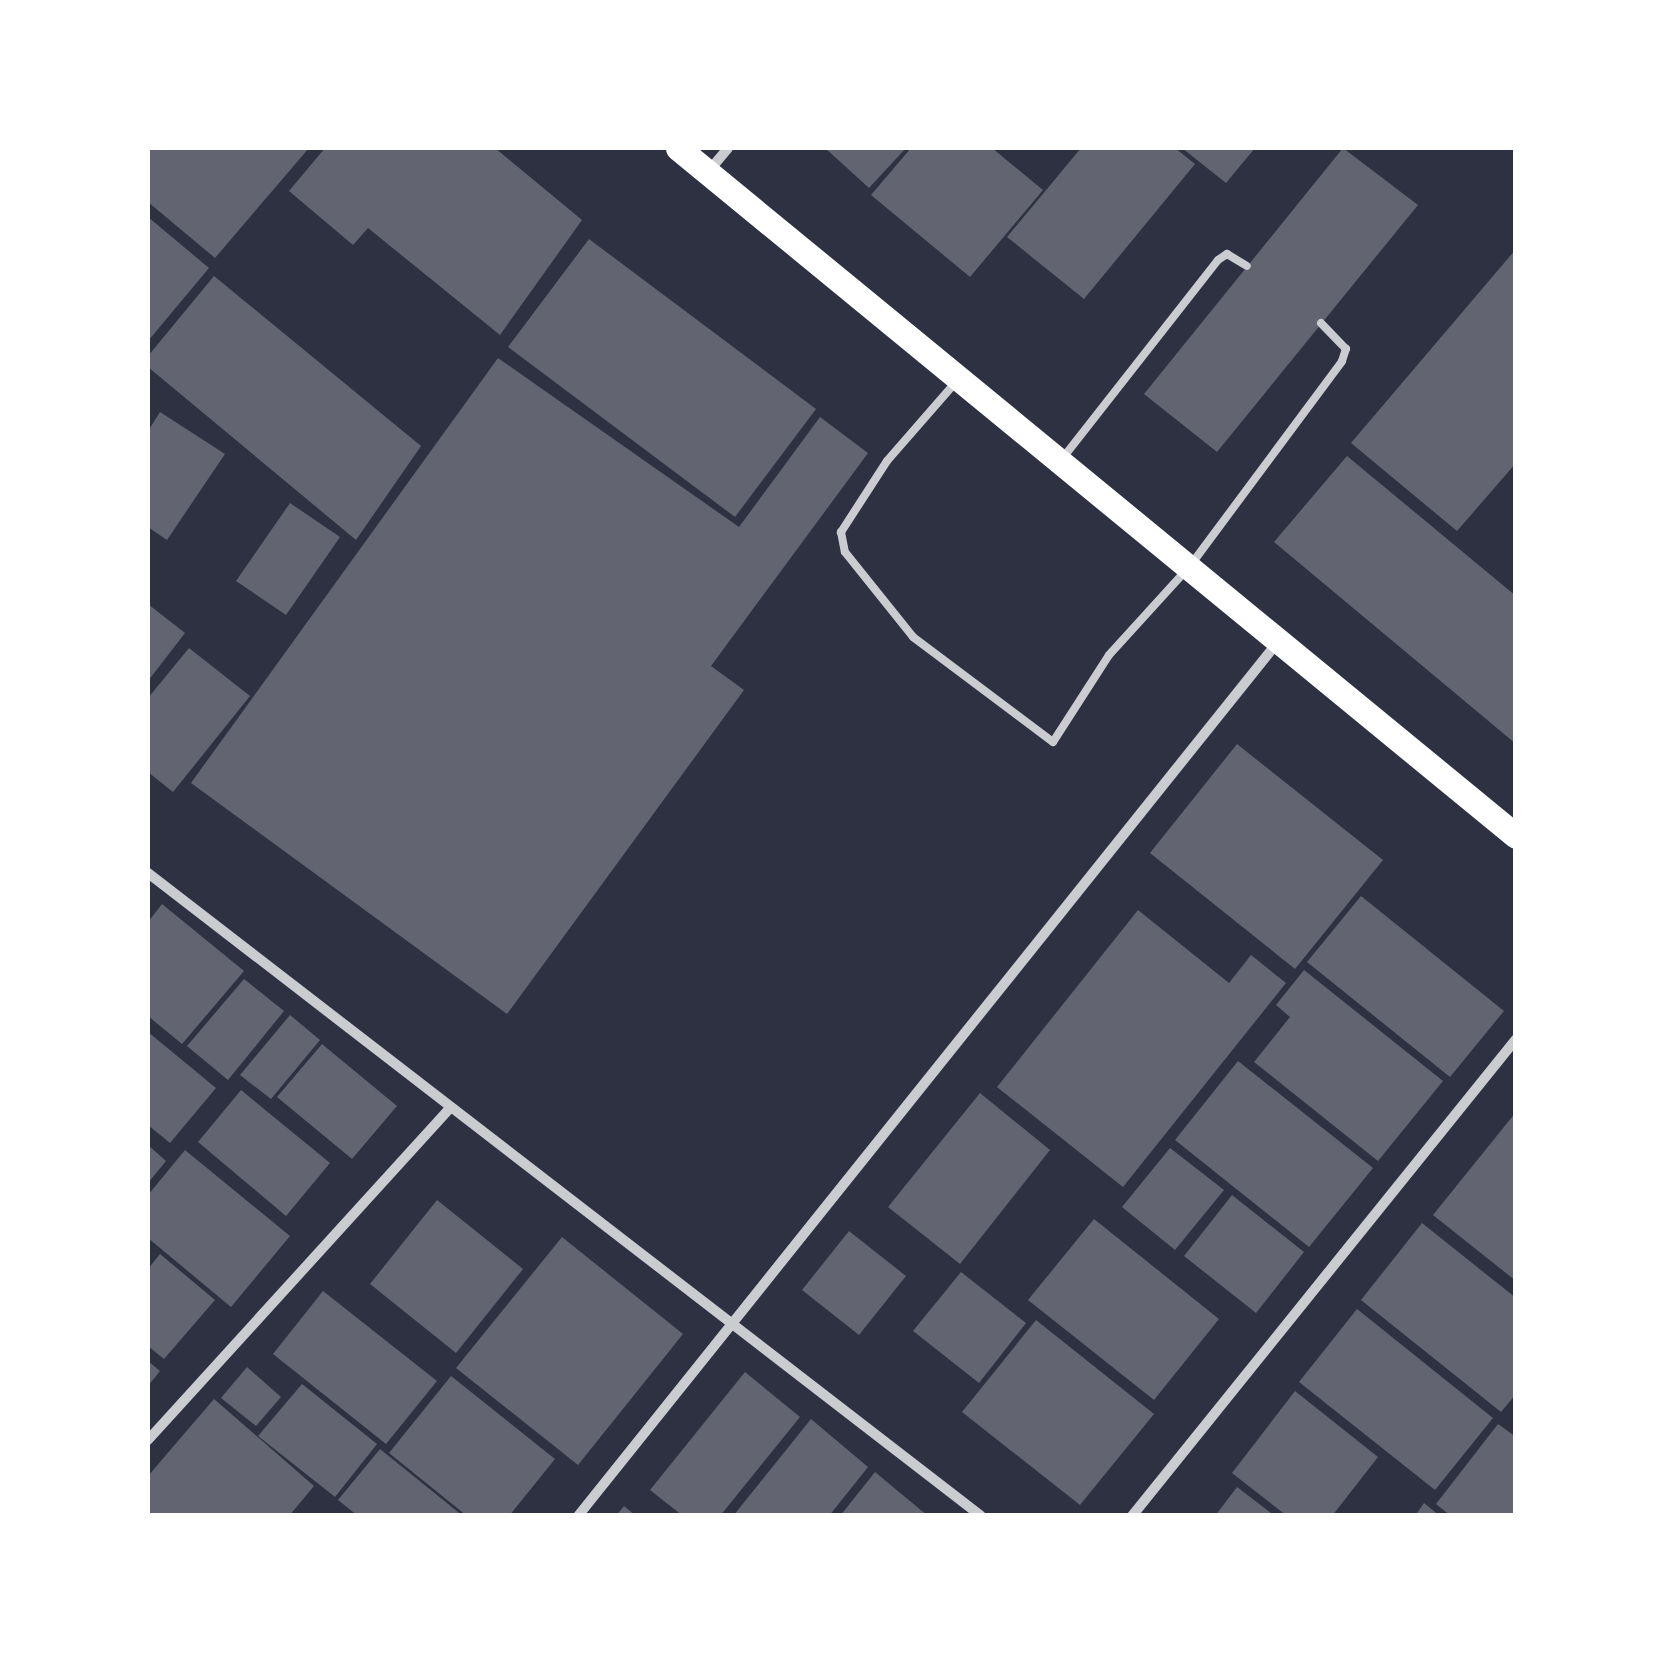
<!DOCTYPE html>
<style>
body{margin:0}
#map{position:relative;width:1663px;height:1663px;overflow:hidden;background:#2d3142;font-family:Commissioner,sans-serif}
div>[style]{position:absolute}
[style*='--x']{left:calc(var(--x)*1px);top:calc(var(--y)*1px);width:calc(var(--w)*1px);rotate:calc(var(--a)*1deg)}
.building>*{inset:0;background:#626471}
.service>*{height:8px;margin:-4px;padding:0 4px;transform-origin:4px;border-radius:4px;background:#caccd0}
.minor>*{height:10px;margin:-5px;padding:0 5px;transform-origin:5px;border-radius:5px;background:#caccd0}
.primary>*{height:25px;margin:-12.5px;padding:0 12.5px;transform-origin:12.5px;border-radius:12.5px;background:#fff}
span{translate:-50% -50%;white-space:nowrap;text-align:center;line-height:1.15;-webkit-text-stroke:8px #fff;paint-order:stroke}
.frame{position:absolute;inset:0;border:150px solid #fff;pointer-events:none}
</style>
<div id="map">
<div class="building">
<i style="clip-path:polygon(150px 148px,309px 148px,215px 258px,148px 202px)"></i>
<i style="clip-path:polygon(325px 148px,495px 148px,582px 220px,500px 335px,368px 228px,353px 245px,289px 191px)"></i>
<i style="clip-path:polygon(825px 148px,906px 148px,869px 188px)"></i>
<i style="clip-path:polygon(911px 148px,992px 148px,1043px 190px,970px 277px,871px 195px)"></i>
<i style="clip-path:polygon(1081px 148px,1175px 148px,1195px 164px,1084px 299px,1007px 237px)"></i>
<i style="clip-path:polygon(1182px 148px,1255px 148px,1226px 183px)"></i>
<i style="clip-path:polygon(1343px 148px,1418px 205px,1217px 452px,1144px 394px)"></i>
<i style="clip-path:polygon(148px 217px,209px 268px,148px 341px)"></i>
<i style="clip-path:polygon(589px 239px,816px 409px,735px 517px,508px 347px)"></i>
<i style="clip-path:polygon(1516px 249px,1516px 463px,1457px 531px,1351px 443px)"></i>
<i style="clip-path:polygon(214px 276px,421px 446px,356px 540px,148px 367px,148px 356px)"></i>
<i style="clip-path:polygon(498px 358px,739px 527px,820px 417px,868px 453px,711px 666px,744px 690px,507px 1014px,191px 783px)"></i>
<i style="clip-path:polygon(160px 412px,225px 454px,167px 540px,148px 527px,148px 431px)"></i>
<i style="clip-path:polygon(1347px 456px,1516px 596px,1516px 744px,1274px 542px)"></i>
<i style="clip-path:polygon(290px 503px,340px 537px,286px 615px,236px 581px)"></i>
<i style="clip-path:polygon(148px 604px,185px 633px,148px 681px)"></i>
<i style="clip-path:polygon(189px 648px,250px 696px,173px 792px,148px 772px,148px 698px)"></i>
<i style="clip-path:polygon(1237px 744px,1383px 860px,1295px 969px,1150px 853px)"></i>
<i style="clip-path:polygon(1361px 896px,1504px 1011px,1450px 1077px,1307px 962px)"></i>
<i style="clip-path:polygon(162px 904px,244px 971px,182px 1044px,148px 1016px,148px 922px)"></i>
<i style="clip-path:polygon(1138px 910px,1229px 983px,1251px 955px,1286px 983px,1123px 1187px,997px 1087px)"></i>
<i style="clip-path:polygon(1304px 970px,1443px 1081px,1378px 1161px,1254px 1062px,1290px 1017px,1276px 1005px)"></i>
<i style="clip-path:polygon(244px 979px,284px 1011px,228px 1080px,187px 1046px)"></i>
<i style="clip-path:polygon(290px 1015px,320px 1040px,271px 1099px,240px 1075px)"></i>
<i style="clip-path:polygon(148px 1032px,216px 1088px,170px 1143px,148px 1125px)"></i>
<i style="clip-path:polygon(322px 1044px,397px 1106px,352px 1159px,277px 1097px)"></i>
<i style="clip-path:polygon(1238px 1061px,1373px 1168px,1309px 1247px,1175px 1140px)"></i>
<i style="clip-path:polygon(241px 1090px,330px 1163px,286px 1216px,198px 1142px)"></i>
<i style="clip-path:polygon(980px 1093px,1050px 1150px,960px 1264px,888px 1207px)"></i>
<i style="clip-path:polygon(1516px 1112px,1516px 1281px,1433px 1215px)"></i>
<i style="clip-path:polygon(148px 1145px,166px 1161px,148px 1183px)"></i>
<i style="clip-path:polygon(1170px 1148px,1224px 1190px,1175px 1250px,1122px 1207px)"></i>
<i style="clip-path:polygon(185px 1150px,290px 1236px,231px 1307px,148px 1238px,148px 1195px)"></i>
<i style="clip-path:polygon(1232px 1195px,1304px 1252px,1256px 1313px,1184px 1256px)"></i>
<i style="clip-path:polygon(437px 1200px,523px 1269px,456px 1353px,370px 1284px)"></i>
<i style="clip-path:polygon(1094px 1219px,1219px 1319px,1154px 1400px,1028px 1300px)"></i>
<i style="clip-path:polygon(1422px 1223px,1516px 1298px,1516px 1394px,1501px 1412px,1361px 1300px)"></i>
<i style="clip-path:polygon(849px 1231px,906px 1276px,859px 1335px,802px 1290px)"></i>
<i style="clip-path:polygon(562px 1237px,683px 1334px,578px 1465px,456px 1368px)"></i>
<i style="clip-path:polygon(160px 1254px,215px 1300px,164px 1359px,148px 1346px,148px 1269px)"></i>
<i style="clip-path:polygon(961px 1272px,1026px 1323px,979px 1383px,913px 1331px)"></i>
<i style="clip-path:polygon(323px 1291px,437px 1381px,386px 1444px,273px 1354px)"></i>
<i style="clip-path:polygon(1357px 1309px,1493px 1418px,1435px 1490px,1299px 1382px)"></i>
<i style="clip-path:polygon(1036px 1320px,1154px 1414px,1080px 1505px,962px 1412px)"></i>
<i style="clip-path:polygon(148px 1361px,160px 1371px,148px 1386px)"></i>
<i style="clip-path:polygon(247px 1367px,281px 1397px,256px 1426px,221px 1398px)"></i>
<i style="clip-path:polygon(745px 1372px,800px 1417px,720px 1516px,683px 1516px,650px 1490px)"></i>
<i style="clip-path:polygon(451px 1376px,555px 1459px,509px 1516px,467px 1516px,389px 1453px)"></i>
<i style="clip-path:polygon(302px 1384px,377px 1444px,335px 1497px,258px 1436px)"></i>
<i style="clip-path:polygon(1295px 1391px,1378px 1457px,1332px 1516px,1287px 1516px,1232px 1473px)"></i>
<i style="clip-path:polygon(214px 1399px,314px 1486px,289px 1516px,148px 1516px,148px 1476px)"></i>
<i style="clip-path:polygon(811px 1419px,868px 1467px,829px 1516px,733px 1516px)"></i>
<i style="clip-path:polygon(1498px 1424px,1516px 1437px,1516px 1516px,1451px 1516px,1436px 1504px)"></i>
<i style="clip-path:polygon(380px 1449px,463px 1516px,358px 1516px,338px 1500px)"></i>
<i style="clip-path:polygon(875px 1472px,928px 1516px,840px 1516px)"></i>
<i style="clip-path:polygon(1237px 1487px,1275px 1516px,1215px 1516px)"></i>
<i style="clip-path:polygon(1424px 1503px,1440px 1516px,1415px 1516px)"></i>
<i style="clip-path:polygon(624px 1506px,636px 1516px,616px 1516px)"></i>
</div>
<div class="service">
<i style="--x:955;--y:383;--w:103;--a:131.1"></i>
<i style="--x:887;--y:461;--w:85;--a:122.9"></i>
<i style="--x:841;--y:532;--w:20;--a:79"></i>
<i style="--x:845;--y:552;--w:109;--a:51.3"></i>
<i style="--x:913;--y:637;--w:175;--a:36.9"></i>
<i style="--x:1053;--y:742;--w:103;--a:-57.2"></i>
<i style="--x:1109;--y:655;--w:120;--a:-47.7"></i>
<i style="--x:1190;--y:566;--w:255;--a:-53.4"></i>
<i style="--x:1342;--y:361;--w:13;--a:-72"></i>
<i style="--x:1346;--y:349;--w:36;--a:-134"></i>
<i style="--x:1062;--y:459;--w:253;--a:-51.9"></i>
<i style="--x:1218;--y:260;--w:11;--a:-34"></i>
<i style="--x:1227;--y:254;--w:23;--a:31"></i>
</div>
<div class="minor">
<i style="--x:708;--y:172;--w:31;--a:-50"></i>
<i style="--x:148;--y:873;--w:1052;--a:37.66"></i>
<i style="--x:148;--y:1440;--w:449;--a:-47.7"></i>
<i style="--x:578;--y:1516;--w:1118;--a:-51.32"></i>
<i style="--x:1132;--y:1516;--w:612;--a:-51.16"></i>
</div>
<div class="primary">
<i style="--x:678;--y:148;--w:1084;--a:39.39"></i>
</div>
<div class="frame"></div>
</div>
